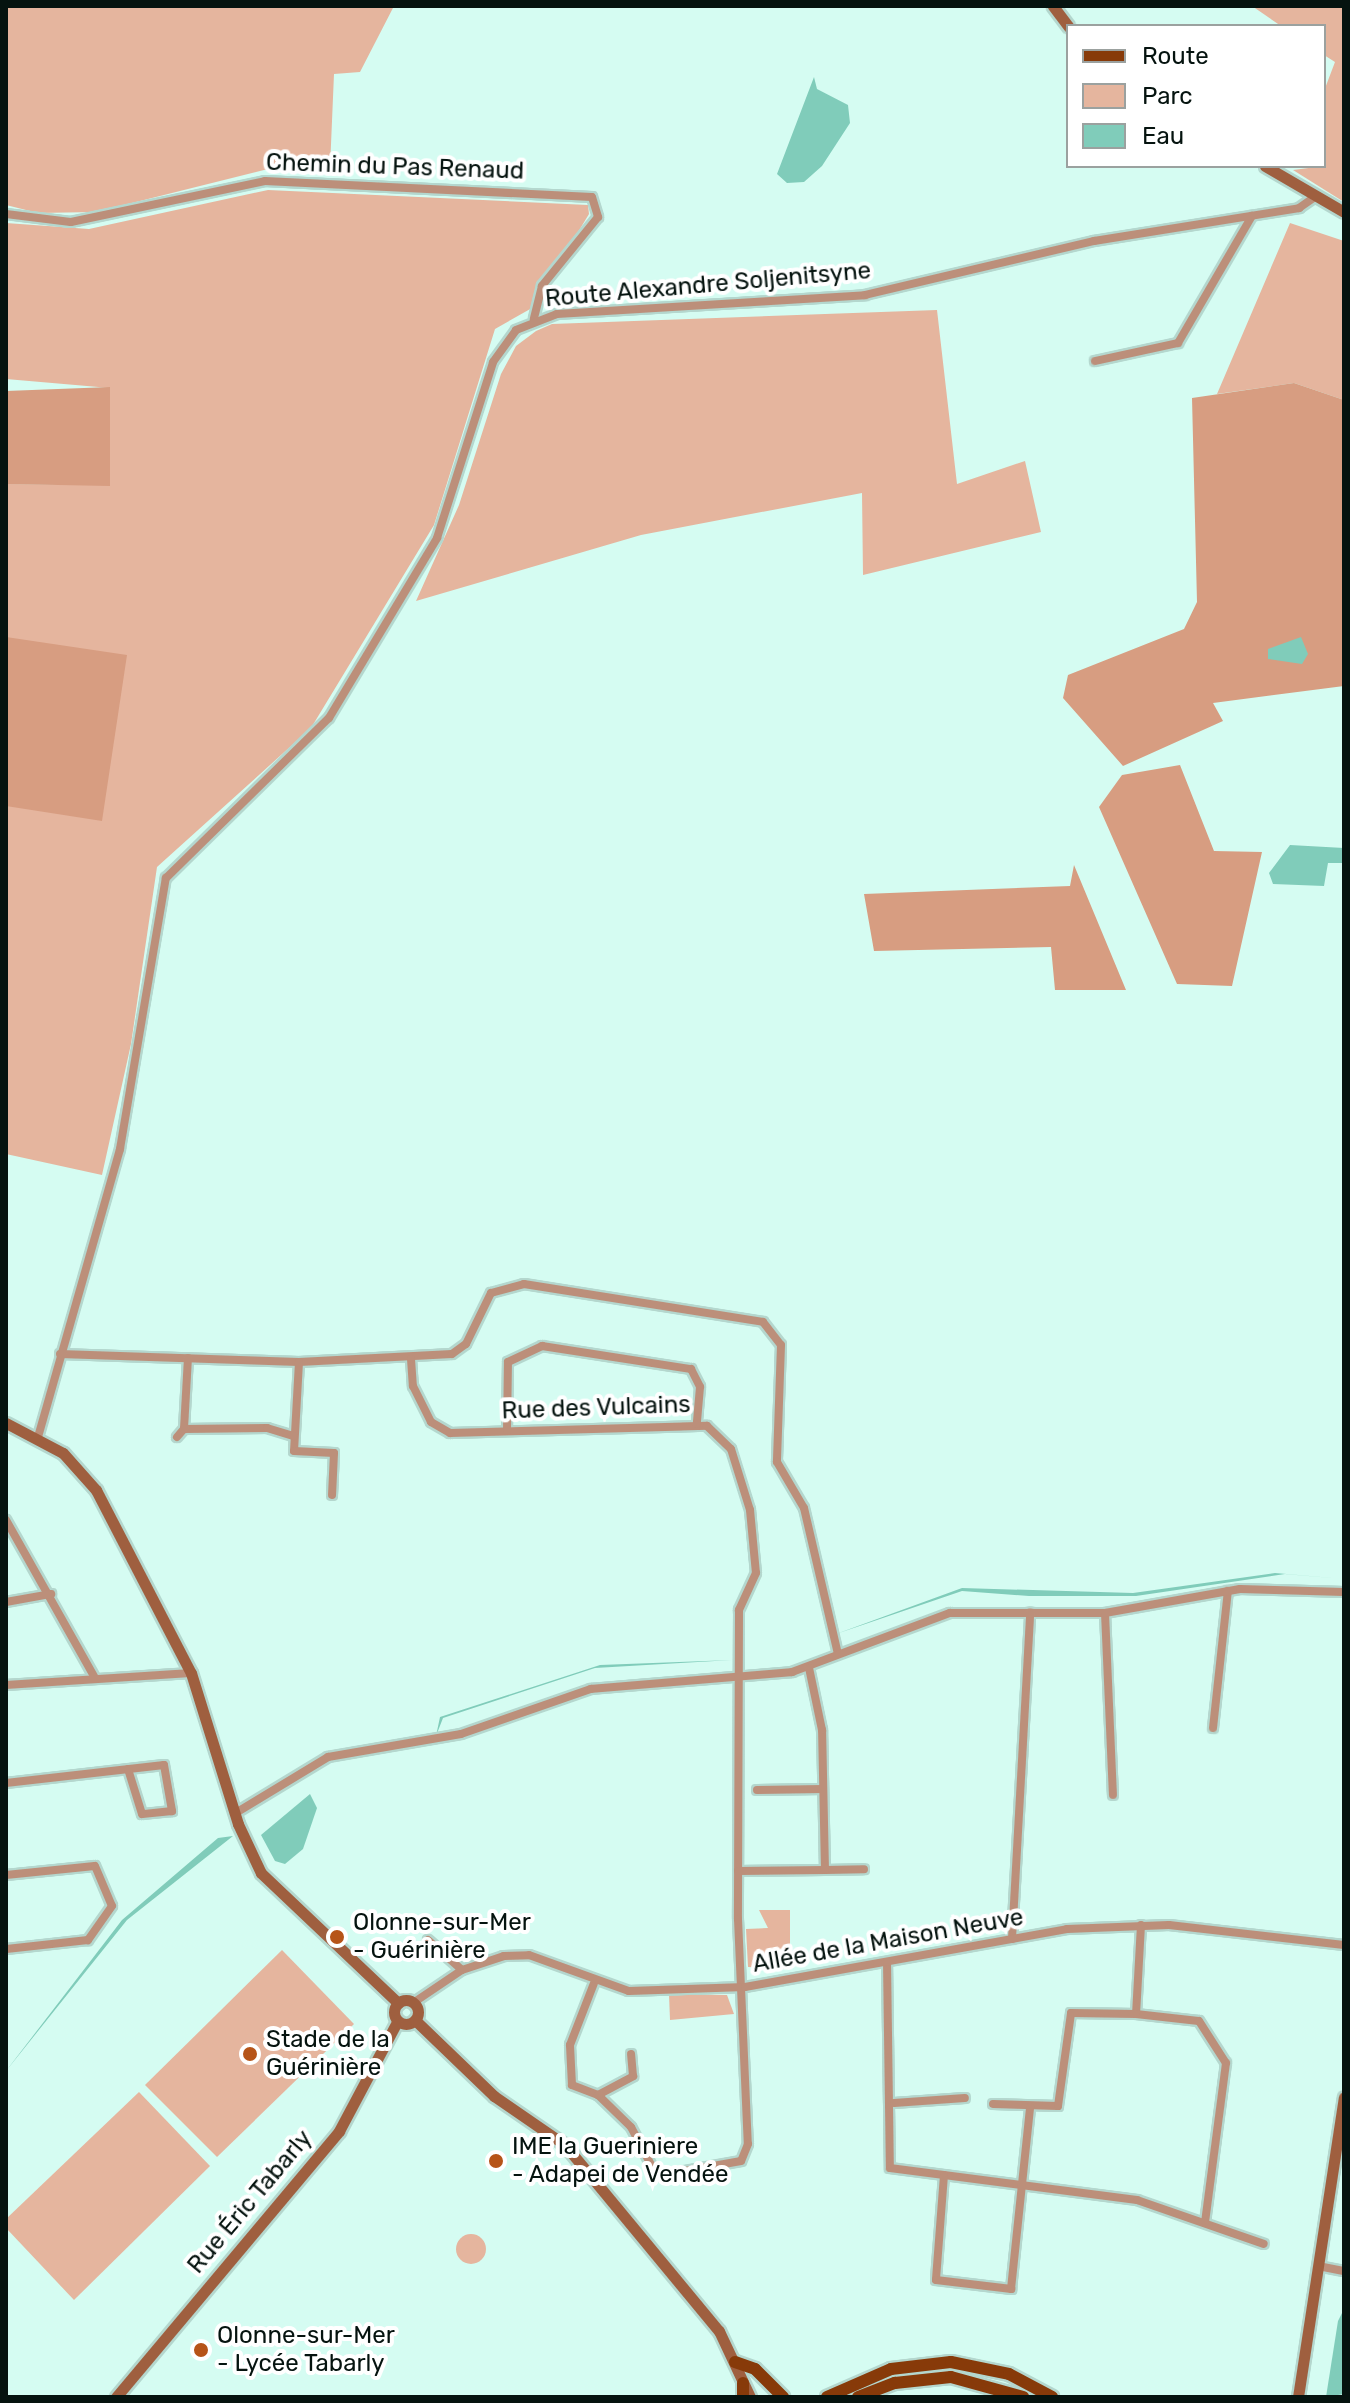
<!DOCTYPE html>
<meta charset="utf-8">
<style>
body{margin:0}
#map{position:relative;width:1350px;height:2403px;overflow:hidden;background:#d5fcf2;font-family:Rubik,sans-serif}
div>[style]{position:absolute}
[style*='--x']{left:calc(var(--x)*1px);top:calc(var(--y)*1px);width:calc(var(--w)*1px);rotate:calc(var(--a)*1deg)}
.green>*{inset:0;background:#e5b59e}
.round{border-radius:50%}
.forest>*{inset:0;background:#d79d81}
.water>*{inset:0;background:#80ccba}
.roads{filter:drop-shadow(2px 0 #b4d7ce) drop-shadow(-2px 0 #b4d7ce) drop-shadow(0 2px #b4d7ce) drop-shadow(0 -2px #b4d7ce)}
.street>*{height:8px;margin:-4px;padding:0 4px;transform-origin:4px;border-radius:4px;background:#bc8f7a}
.secondary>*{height:11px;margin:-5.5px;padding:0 5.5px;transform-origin:5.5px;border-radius:5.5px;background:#9f5f3f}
.secondary>.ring{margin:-5.5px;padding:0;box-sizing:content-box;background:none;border:11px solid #9f5f3f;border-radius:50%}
.primary>*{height:12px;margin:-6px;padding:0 6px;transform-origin:6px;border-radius:6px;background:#873a09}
.dots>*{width:22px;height:22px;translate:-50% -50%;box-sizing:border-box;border:4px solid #fff;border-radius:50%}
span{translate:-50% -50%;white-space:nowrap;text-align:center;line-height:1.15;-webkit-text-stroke:8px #fff;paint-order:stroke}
.street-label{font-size:24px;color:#05130f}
.poi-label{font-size:24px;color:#05130f}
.left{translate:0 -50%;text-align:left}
.frame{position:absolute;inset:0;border:8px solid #05130f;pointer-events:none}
.legend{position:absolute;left:1066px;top:24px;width:260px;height:144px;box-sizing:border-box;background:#fff;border:2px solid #9ba19f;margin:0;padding:10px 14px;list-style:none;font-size:24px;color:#05130f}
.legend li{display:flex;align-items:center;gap:16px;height:40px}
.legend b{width:40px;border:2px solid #9ba19f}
</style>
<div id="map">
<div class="green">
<i style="clip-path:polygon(6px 6px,394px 6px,360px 72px,334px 74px,330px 168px,264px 170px,96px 212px,38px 213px,6px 205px)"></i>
<i style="clip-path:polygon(1252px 6px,1344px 6px,1344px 202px,1293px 170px,1324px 166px,1324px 91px,1335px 62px,1324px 55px,1324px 26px,1281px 26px)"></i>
<i style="clip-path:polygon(268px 190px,588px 205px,589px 214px,532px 308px,495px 329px,434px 525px,311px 728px,157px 867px,131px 1044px,102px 1175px,6px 1154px,6px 484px,110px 485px,110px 388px,6px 379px,6px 223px,89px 229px)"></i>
<i style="clip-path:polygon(1290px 223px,1344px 241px,1344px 400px,1294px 383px,1217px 394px)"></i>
<i style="clip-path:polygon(937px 310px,957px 484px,1025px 461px,1041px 532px,863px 575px,862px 493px,641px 535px,416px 601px,459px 505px,501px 374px,516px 346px,536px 331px,552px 324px)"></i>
<i style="clip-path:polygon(759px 1910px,790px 1910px,790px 1969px,748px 1967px,746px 1929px,768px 1928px)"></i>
<i style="clip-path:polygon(282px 1950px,354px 2024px,217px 2157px,145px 2085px)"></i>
<i style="clip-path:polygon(669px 1994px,727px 1995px,734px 2014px,670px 2020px)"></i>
<i style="clip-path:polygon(139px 2092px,210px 2166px,74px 2300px,6px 2228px,6px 2219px)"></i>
<i class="round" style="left:456px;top:2234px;width:30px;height:30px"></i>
</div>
<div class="forest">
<i style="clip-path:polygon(1294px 383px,1344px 400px,1344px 686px,1213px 703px,1223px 721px,1123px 766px,1063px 698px,1068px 675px,1184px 629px,1197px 602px,1192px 398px)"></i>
<i style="clip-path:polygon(110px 387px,110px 486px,6px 484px,6px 391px)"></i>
<i style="clip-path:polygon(6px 637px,127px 655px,102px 821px,6px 806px)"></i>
<i style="clip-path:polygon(1180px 765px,1214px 851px,1262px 852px,1232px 986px,1177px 984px,1099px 807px,1122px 775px)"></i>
<i style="clip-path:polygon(1074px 865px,1126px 990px,1055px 990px,1051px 947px,874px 951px,864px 894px,1070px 886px)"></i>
</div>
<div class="water">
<i style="clip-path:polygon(814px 77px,817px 89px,848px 105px,850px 123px,822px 166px,804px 182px,787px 183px,777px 174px)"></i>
<i style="clip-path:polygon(1301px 637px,1308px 654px,1302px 664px,1268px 659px,1268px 649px)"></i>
<i style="clip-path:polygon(1290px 845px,1344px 848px,1344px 863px,1328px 863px,1324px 886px,1273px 884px,1269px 873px)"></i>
<i style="clip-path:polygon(1275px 1573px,1344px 1579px,1285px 1574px,1136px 1596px,1029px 1596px,962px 1591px,836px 1634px,962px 1588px,1133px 1593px)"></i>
<i style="clip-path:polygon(732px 1660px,595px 1668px,443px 1718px,436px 1736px,440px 1717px,600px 1665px)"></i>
<i style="clip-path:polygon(310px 1794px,317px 1808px,303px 1849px,285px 1864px,275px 1861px,261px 1835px)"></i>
<i style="clip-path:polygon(233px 1836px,127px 1920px,6px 2071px,122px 1920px,218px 1838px)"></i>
<i style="clip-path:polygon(1344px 2309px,1344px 2394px,1326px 2397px,1338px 2321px)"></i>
</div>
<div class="roads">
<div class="street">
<i style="--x:6;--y:214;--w:65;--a:7"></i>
<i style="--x:71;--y:222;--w:198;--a:-11.9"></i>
<i style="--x:265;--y:181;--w:327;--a:2.8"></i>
<i style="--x:592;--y:197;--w:21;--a:73"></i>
<i style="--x:598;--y:217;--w:89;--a:129.1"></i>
<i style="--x:542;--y:286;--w:34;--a:104"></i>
<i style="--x:1095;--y:361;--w:85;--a:-12.2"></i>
<i style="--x:1178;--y:343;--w:147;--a:-59.8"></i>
<i style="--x:60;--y:1354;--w:239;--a:1.9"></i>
<i style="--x:299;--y:1362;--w:153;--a:-3"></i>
<i style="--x:452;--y:1354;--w:17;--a:-36"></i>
<i style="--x:466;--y:1344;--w:57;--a:-63.9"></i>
<i style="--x:491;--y:1293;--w:34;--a:-15"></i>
<i style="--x:524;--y:1284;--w:242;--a:9"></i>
<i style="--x:763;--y:1322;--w:29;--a:52"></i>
<i style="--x:781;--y:1345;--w:117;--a:92"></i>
<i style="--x:777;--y:1462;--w:53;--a:59.6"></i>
<i style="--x:804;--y:1508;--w:150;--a:76.9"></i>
<i style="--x:411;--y:1359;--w:27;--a:86"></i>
<i style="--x:413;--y:1386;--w:40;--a:63.4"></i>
<i style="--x:431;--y:1422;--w:22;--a:30"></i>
<i style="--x:450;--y:1433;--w:257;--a:-1.6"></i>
<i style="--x:707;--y:1426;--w:33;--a:44"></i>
<i style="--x:731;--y:1449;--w:64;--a:72.7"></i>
<i style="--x:750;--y:1510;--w:63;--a:84.6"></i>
<i style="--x:756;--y:1573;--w:41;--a:114.7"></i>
<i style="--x:739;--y:1610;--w:309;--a:90.2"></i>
<i style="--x:738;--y:1919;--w:225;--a:87.5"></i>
<i style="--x:748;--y:2144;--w:18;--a:112"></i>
<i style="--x:741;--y:2161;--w:85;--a:169.9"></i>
<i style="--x:657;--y:2176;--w:55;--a:-118"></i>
<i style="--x:631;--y:2127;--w:46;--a:-135.9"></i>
<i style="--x:598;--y:2095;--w:28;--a:-159"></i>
<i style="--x:572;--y:2085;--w:40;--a:-92.9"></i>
<i style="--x:570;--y:2045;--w:66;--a:-68.8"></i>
<i style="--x:299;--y:1362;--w:89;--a:93.2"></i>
<i style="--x:294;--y:1451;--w:40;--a:2.9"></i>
<i style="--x:334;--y:1453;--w:42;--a:92.7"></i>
<i style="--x:184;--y:1429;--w:83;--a:-0.7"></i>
<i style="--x:267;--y:1428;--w:28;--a:17"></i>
<i style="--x:507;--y:1431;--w:69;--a:-89.2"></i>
<i style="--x:508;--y:1362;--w:38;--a:-25"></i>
<i style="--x:542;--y:1346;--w:151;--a:8.8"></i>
<i style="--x:691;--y:1369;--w:20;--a:63"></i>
<i style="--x:700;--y:1387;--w:37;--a:95"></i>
<i style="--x:38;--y:1437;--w:299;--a:-74.1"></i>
<i style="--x:120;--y:1149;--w:275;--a:-80.4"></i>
<i style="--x:166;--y:878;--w:228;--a:-44.5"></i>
<i style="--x:329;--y:718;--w:210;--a:-59"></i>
<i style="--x:437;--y:538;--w:185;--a:-72.3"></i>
<i style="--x:493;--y:362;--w:39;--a:-54"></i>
<i style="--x:516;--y:330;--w:44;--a:-21.3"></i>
<i style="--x:557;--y:314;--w:309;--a:-3.5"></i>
<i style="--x:865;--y:295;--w:235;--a:-13.3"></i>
<i style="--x:1094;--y:241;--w:208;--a:-9.1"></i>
<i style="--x:1299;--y:208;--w:19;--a:-35"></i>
<i style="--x:177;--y:1437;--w:11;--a:-49"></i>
<i style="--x:184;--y:1429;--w:71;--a:-86.8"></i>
<i style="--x:6;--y:1520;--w:181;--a:60.6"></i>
<i style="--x:6;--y:1602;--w:46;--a:-10.1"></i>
<i style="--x:1105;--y:1613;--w:182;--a:87.5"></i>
<i style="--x:6;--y:1685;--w:185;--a:-3.7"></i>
<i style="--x:1213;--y:1728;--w:138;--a:-83.8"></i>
<i style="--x:6;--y:1783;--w:159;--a:-6.5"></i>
<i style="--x:164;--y:1765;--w:47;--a:80.1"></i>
<i style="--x:172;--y:1811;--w:30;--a:174"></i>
<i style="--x:142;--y:1814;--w:47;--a:-107.3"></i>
<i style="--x:757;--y:1790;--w:66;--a:-0.9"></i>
<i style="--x:234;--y:1814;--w:110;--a:-31.2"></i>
<i style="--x:328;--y:1757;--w:135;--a:-9.8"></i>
<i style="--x:461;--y:1734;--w:138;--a:-19.1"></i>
<i style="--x:591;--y:1689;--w:202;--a:-4.8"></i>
<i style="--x:792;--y:1672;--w:169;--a:-20.5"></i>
<i style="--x:950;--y:1613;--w:155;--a:0"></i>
<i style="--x:1105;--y:1613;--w:137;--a:-10.1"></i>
<i style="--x:1240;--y:1589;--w:104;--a:1.7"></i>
<i style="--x:825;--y:1870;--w:39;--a:-1"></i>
<i style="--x:738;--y:1871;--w:87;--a:-0.7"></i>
<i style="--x:825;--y:1870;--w:140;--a:-91.2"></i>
<i style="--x:822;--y:1730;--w:63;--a:-101.8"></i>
<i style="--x:6;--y:1875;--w:89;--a:-5.8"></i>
<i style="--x:95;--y:1866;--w:43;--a:67"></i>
<i style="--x:112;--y:1906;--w:42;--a:125.2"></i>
<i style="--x:88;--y:1940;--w:82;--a:173.7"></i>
<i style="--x:1141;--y:1925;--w:89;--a:93.2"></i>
<i style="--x:1136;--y:2014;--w:63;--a:6.3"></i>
<i style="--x:1199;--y:2021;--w:50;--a:57.3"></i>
<i style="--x:1226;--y:2063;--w:160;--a:97.5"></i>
<i style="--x:1012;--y:1939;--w:327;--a:-86.8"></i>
<i style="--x:428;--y:1940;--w:45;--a:41.4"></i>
<i style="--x:887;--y:1962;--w:206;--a:89.2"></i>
<i style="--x:890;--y:2168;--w:249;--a:7.4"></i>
<i style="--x:1137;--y:2200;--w:134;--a:19.1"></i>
<i style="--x:413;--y:2003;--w:59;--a:-34"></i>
<i style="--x:462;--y:1970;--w:44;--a:-18.4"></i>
<i style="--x:504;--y:1956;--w:25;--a:-2"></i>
<i style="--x:529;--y:1955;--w:106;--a:19.8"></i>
<i style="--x:629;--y:1991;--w:116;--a:-2"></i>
<i style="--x:745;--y:1987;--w:327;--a:-10.2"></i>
<i style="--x:1067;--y:1929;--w:102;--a:-2.2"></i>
<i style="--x:1169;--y:1925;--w:176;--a:6.5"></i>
<i style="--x:598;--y:2095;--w:40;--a:-28"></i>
<i style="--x:633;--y:2076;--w:22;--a:-95"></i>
<i style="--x:894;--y:2103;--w:71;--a:-4"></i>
<i style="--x:993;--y:2104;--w:65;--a:1.8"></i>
<i style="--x:1058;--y:2106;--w:94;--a:-82"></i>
<i style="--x:1071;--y:2013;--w:65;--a:0.9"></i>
<i style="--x:944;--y:2175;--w:105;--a:94.4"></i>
<i style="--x:936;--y:2280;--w:76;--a:6.8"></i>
<i style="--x:1011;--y:2289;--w:183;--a:-84"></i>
<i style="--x:1318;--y:2266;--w:26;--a:11"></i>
</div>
<div class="secondary">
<i style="--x:1053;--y:6;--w:25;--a:53"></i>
<i style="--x:1265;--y:166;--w:91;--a:30.2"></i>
<i style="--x:6;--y:1423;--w:64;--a:27.8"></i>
<i style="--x:63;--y:1453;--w:50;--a:48.3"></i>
<i style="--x:96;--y:1490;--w:206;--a:62.6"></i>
<i style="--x:191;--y:1673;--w:158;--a:72.7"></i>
<i style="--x:238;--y:1824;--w:54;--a:64.9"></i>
<i style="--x:261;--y:1873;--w:189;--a:43.5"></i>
<i class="ring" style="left:394px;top:2000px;width:13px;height:13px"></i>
<i style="--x:415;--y:2020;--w:110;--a:43.9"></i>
<i style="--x:494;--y:2096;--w:86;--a:34.6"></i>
<i style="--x:565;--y:2145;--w:241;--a:50.4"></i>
<i style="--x:719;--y:2331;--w:73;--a:64.8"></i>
<i style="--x:116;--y:2397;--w:347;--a:-50"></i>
<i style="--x:339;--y:2131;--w:123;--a:-62"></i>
<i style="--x:1298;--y:2397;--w:303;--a:-81.3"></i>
</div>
<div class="primary">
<i style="--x:735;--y:2362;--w:21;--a:19"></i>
<i style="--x:755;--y:2369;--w:40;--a:45"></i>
<i style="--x:743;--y:2383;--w:14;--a:90"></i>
<i style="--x:827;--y:2397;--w:70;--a:-23.6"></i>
<i style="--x:891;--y:2369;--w:60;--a:-6.7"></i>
<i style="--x:951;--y:2362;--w:59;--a:11.7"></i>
<i style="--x:1009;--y:2374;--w:49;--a:28.1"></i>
<i style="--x:858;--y:2397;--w:40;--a:-21"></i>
<i style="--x:895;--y:2383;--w:56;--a:-6.1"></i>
<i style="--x:951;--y:2377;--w:75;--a:15.5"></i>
</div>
</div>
<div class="dots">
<i style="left:337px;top:1937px;background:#b65418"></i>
<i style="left:250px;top:2054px;background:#b65418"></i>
<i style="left:496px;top:2161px;background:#b65418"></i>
<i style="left:201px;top:2350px;background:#b65418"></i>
</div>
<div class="street-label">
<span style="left:395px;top:167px;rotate:2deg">Chemin du Pas Renaud</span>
<span style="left:708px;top:285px;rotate:-5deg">Route Alexandre Soljenitsyne</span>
<span style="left:596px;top:1408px;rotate:-2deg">Rue des Vulcains</span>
<span style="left:888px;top:1941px;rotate:-10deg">Allée de la Maison Neuve</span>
<span style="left:250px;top:2202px;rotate:-50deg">Rue Éric Tabarly</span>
</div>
<div class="poi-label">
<span class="left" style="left:353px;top:1937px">Olonne-sur-Mer<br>- Guérinière</span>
<span class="left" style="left:266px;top:2054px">Stade de la<br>Guérinière</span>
<span class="left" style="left:512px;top:2161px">IME la Gueriniere<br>- Adapei de Vendée</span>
<span class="left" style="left:217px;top:2350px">Olonne-sur-Mer<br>- Lycée Tabarly</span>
</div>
<div class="frame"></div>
<ul class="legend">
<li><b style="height:10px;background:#873a09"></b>Route</li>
<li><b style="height:22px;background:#e5b59e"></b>Parc</li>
<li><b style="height:22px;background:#80ccba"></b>Eau</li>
</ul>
</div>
